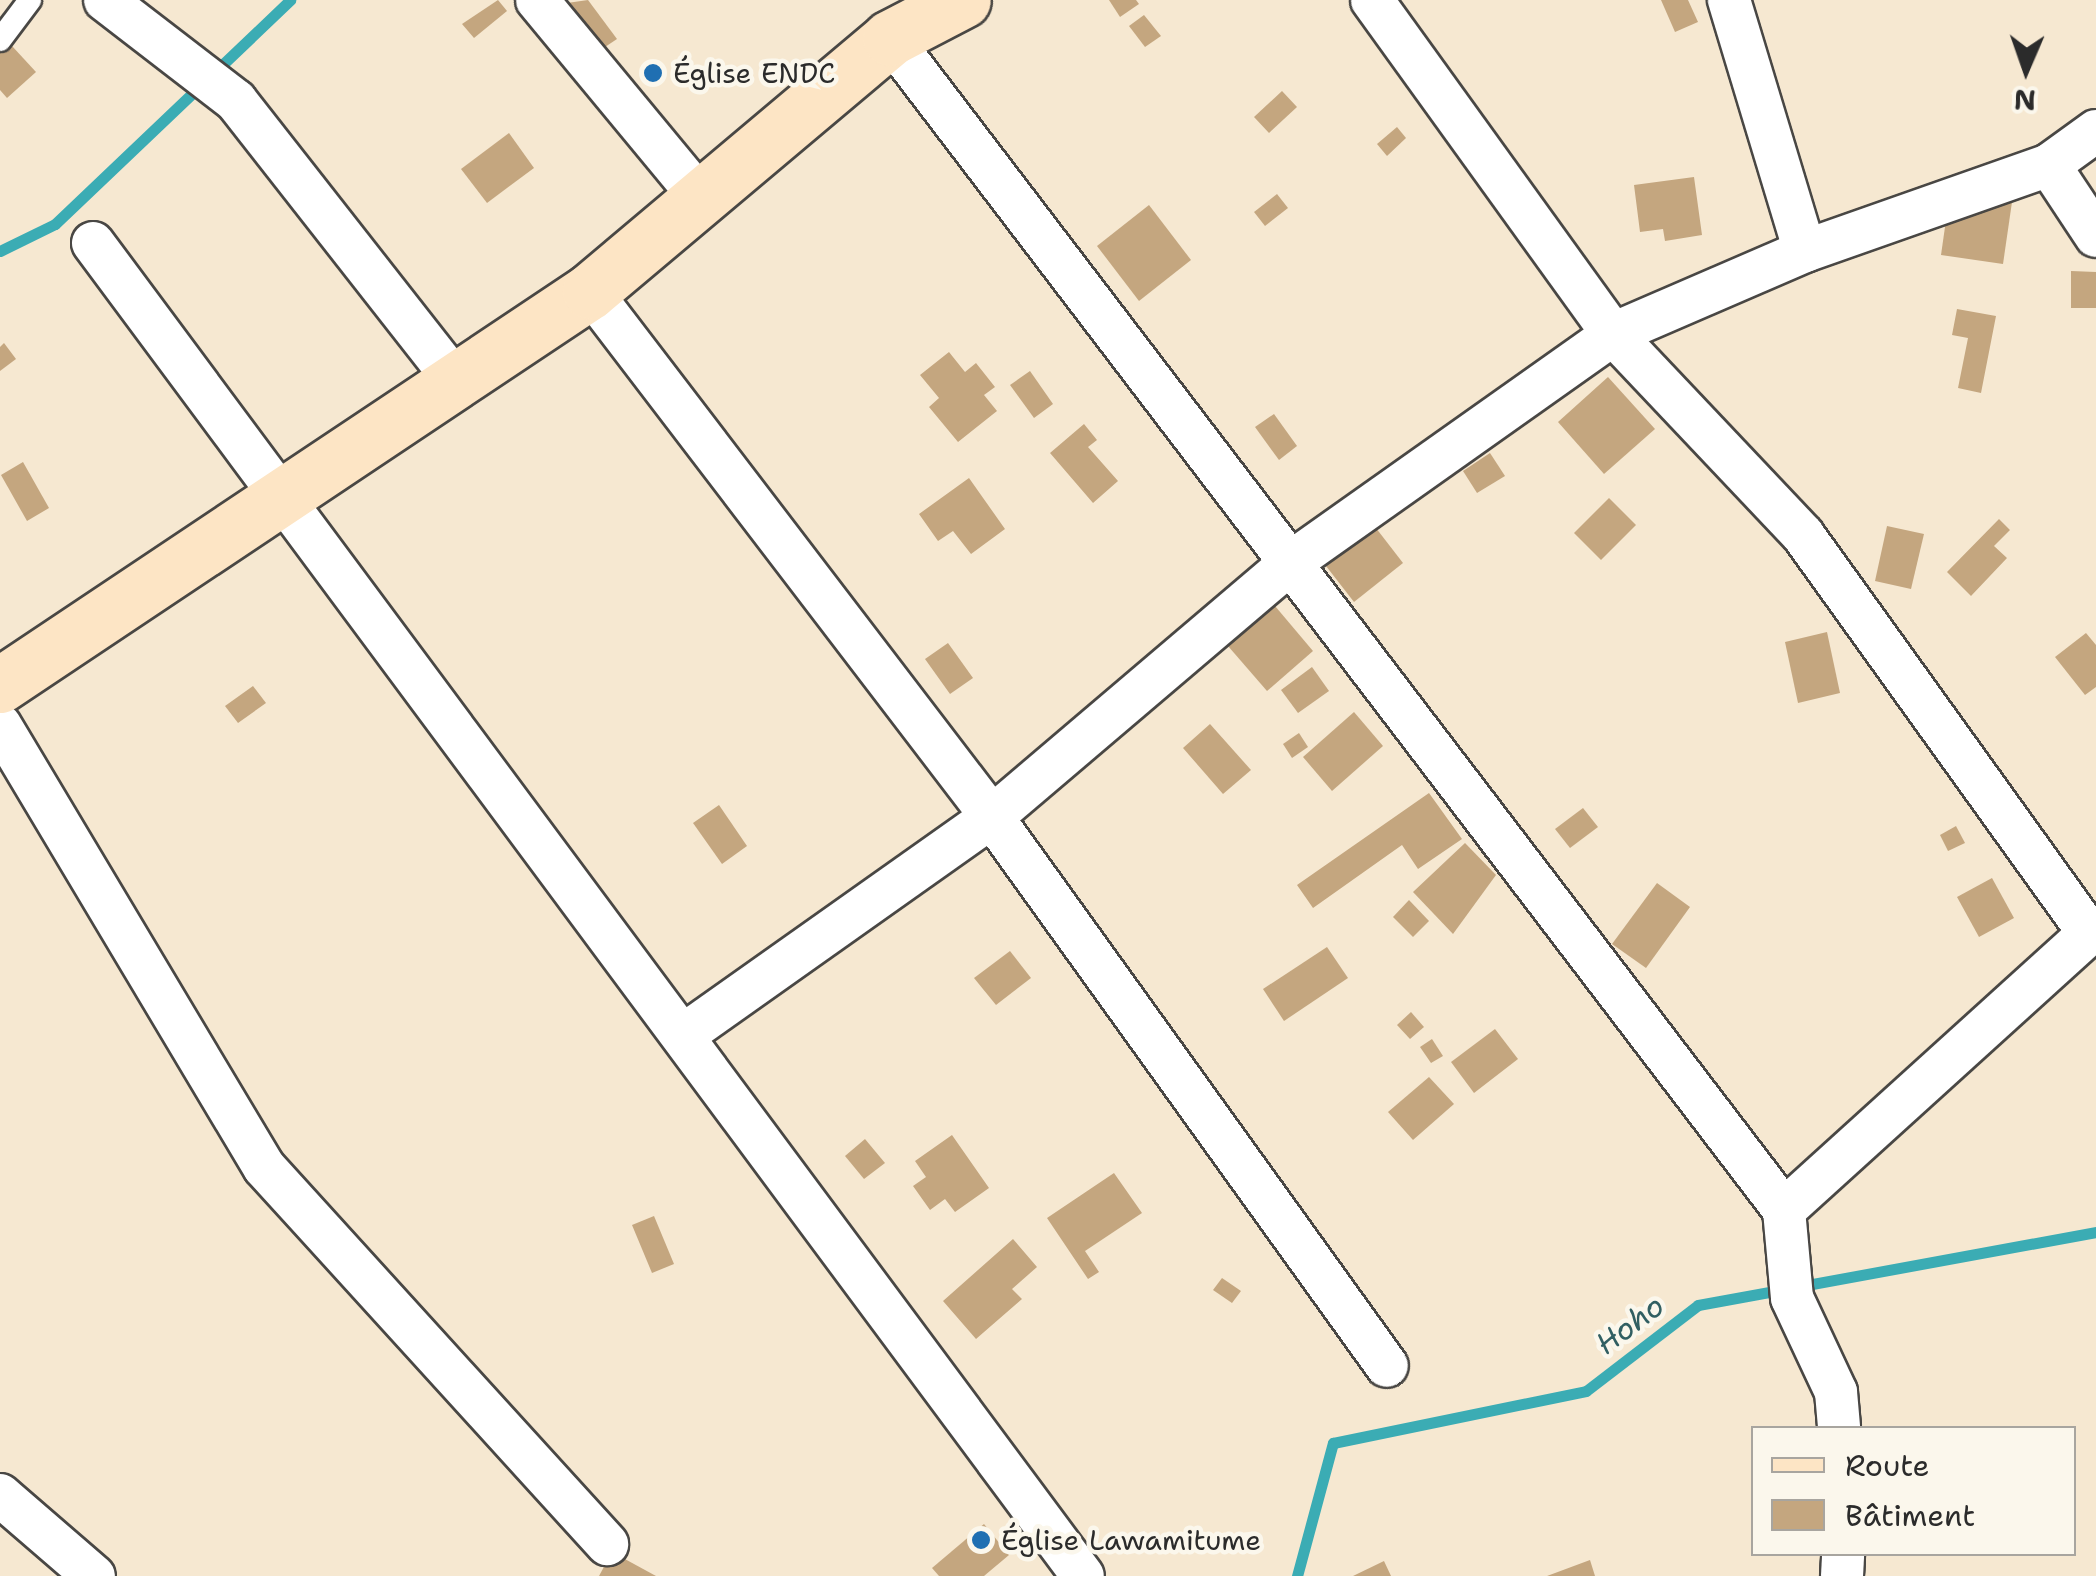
<!DOCTYPE html>
<meta charset="utf-8">
<style>
body{margin:0}
#map{position:relative;width:2096px;height:1576px;overflow:hidden;background:#f6e8d1;font-family:"Shantell Sans",sans-serif}
div>[style]{position:absolute}
[style*='--x']{left:calc(var(--x)*1px);top:calc(var(--y)*1px);width:calc(var(--w)*1px);rotate:calc(var(--a)*1deg)}
.stream>*{height:11px;margin:-5.5px;padding:0 5.5px;transform-origin:5.5px;border-radius:5.5px;background:#3bacb4}
.building>*{inset:0;background:#c4a67f}
.roads{filter:drop-shadow(2px 0 #494744) drop-shadow(-2px 0 #494744) drop-shadow(0 2px #494744) drop-shadow(0 -2px #494744)}
.lane>*{height:22px;margin:-11px;padding:0 11px;transform-origin:11px;border-radius:11px;background:#fff}
.street>*{height:42px;margin:-21px;padding:0 21px;transform-origin:21px;border-radius:21px;background:#fff}
.secondary>*{height:55px;margin:-27.5px;padding:0 27.5px;transform-origin:27.5px;border-radius:27.5px;background:#fde5c5}
.dots>*{width:28px;height:28px;translate:-50% -50%;box-sizing:border-box;border:5px solid #fbf7ec;border-radius:50%}
span{translate:-50% -50%;white-space:nowrap;text-align:center;line-height:1.15;-webkit-text-stroke:9px #fbf7ec;paint-order:stroke}
.poi-label{font-size:28px;color:#2b2b2b}
.left{translate:0 -50%;text-align:left}
.water-label{font-size:30px;color:#315f62;font-style:italic}
.legend{position:absolute;left:1751px;top:1426px;width:325px;height:130px;box-sizing:border-box;background:#fbf7ec;border:2px solid #a8a59f;margin:0;padding:12px 18px;list-style:none;font-size:30px;color:#2b2b2b}
.legend li{display:flex;align-items:center;gap:20px;height:50px}
.legend b{width:50px;border:2px solid #a8a59f}
.north{position:absolute;left:1976px;top:20px;width:100px;height:100px;-webkit-text-stroke:8px #fbf7ec;paint-order:stroke;rotate:182deg;font-size:28px;font-weight:700;line-height:40px;text-align:center;color:#2b2b2b}
.north::after{content:'';display:block;margin:auto;width:35px;height:45px;background:#2b2b2b;clip-path:polygon(50% 0,100% 100%,50% 72%,0 100%)}
</style>
<div id="map">
<div class="stream">
<i style="--x:0;--y:251;--w:61;--a:-26.1"></i>
<i style="--x:55;--y:224;--w:325;--a:-43.6"></i>
<i style="--x:1297;--y:1576;--w:138;--a:-74.9"></i>
<i style="--x:1333;--y:1443;--w:258;--a:-11.6"></i>
<i style="--x:1586;--y:1391;--w:141;--a:-37.5"></i>
<i style="--x:1698;--y:1305;--w:405;--a:-10.4"></i>
</div>
<div class="building">
<i style="clip-path:polygon(498px 0,507px 11px,474px 38px,462px 24px)"></i>
<i style="clip-path:polygon(588px 0,617px 39px,596px 53px,560px 4px)"></i>
<i style="clip-path:polygon(1109px 0,1136px 0,1139px 4px,1120px 17px)"></i>
<i style="clip-path:polygon(1661px 0,1688px 0,1698px 22px,1675px 32px)"></i>
<i style="clip-path:polygon(1144px 15px,1161px 36px,1145px 47px,1129px 26px)"></i>
<i style="clip-path:polygon(0 33px,36px 72px,7px 98px,0 90px)"></i>
<i style="clip-path:polygon(1282px 91px,1297px 107px,1269px 133px,1254px 117px)"></i>
<i style="clip-path:polygon(1397px 127px,1406px 138px,1387px 156px,1377px 144px)"></i>
<i style="clip-path:polygon(509px 133px,534px 168px,487px 203px,461px 169px)"></i>
<i style="clip-path:polygon(1694px 177px,1702px 235px,1665px 241px,1663px 229px,1640px 232px,1634px 185px)"></i>
<i style="clip-path:polygon(1277px 194px,1288px 208px,1265px 226px,1254px 212px)"></i>
<i style="clip-path:polygon(1980px 197px,2012px 202px,2003px 264px,1941px 255px,1948px 206px)"></i>
<i style="clip-path:polygon(1149px 205px,1191px 260px,1139px 301px,1097px 246px)"></i>
<i style="clip-path:polygon(2071px 271px,2096px 272px,2096px 308px,2071px 308px)"></i>
<i style="clip-path:polygon(1957px 309px,1996px 316px,1981px 393px,1958px 388px,1968px 338px,1952px 335px)"></i>
<i style="clip-path:polygon(4px 343px,16px 359px,0 371px,0 347px)"></i>
<i style="clip-path:polygon(949px 352px,965px 372px,976px 363px,995px 387px,984px 395px,997px 411px,958px 442px,929px 407px,939px 398px,920px 375px)"></i>
<i style="clip-path:polygon(1030px 371px,1053px 404px,1034px 418px,1010px 385px)"></i>
<i style="clip-path:polygon(1608px 377px,1655px 429px,1604px 474px,1558px 422px)"></i>
<i style="clip-path:polygon(1274px 414px,1297px 446px,1279px 460px,1255px 427px)"></i>
<i style="clip-path:polygon(1084px 424px,1097px 440px,1088px 447px,1118px 481px,1093px 503px,1050px 453px)"></i>
<i style="clip-path:polygon(1490px 453px,1505px 476px,1477px 493px,1463px 471px)"></i>
<i style="clip-path:polygon(23px 462px,49px 508px,27px 521px,1px 475px)"></i>
<i style="clip-path:polygon(969px 478px,1005px 529px,971px 554px,953px 531px,938px 541px,919px 514px)"></i>
<i style="clip-path:polygon(1609px 498px,1636px 525px,1601px 560px,1574px 533px)"></i>
<i style="clip-path:polygon(1369px 519px,1403px 563px,1354px 602px,1319px 557px)"></i>
<i style="clip-path:polygon(1999px 519px,2010px 530px,1994px 546px,2007px 558px,1971px 596px,1947px 572px)"></i>
<i style="clip-path:polygon(1887px 526px,1924px 534px,1911px 589px,1875px 581px)"></i>
<i style="clip-path:polygon(1275px 606px,1313px 651px,1267px 691px,1228px 646px)"></i>
<i style="clip-path:polygon(1827px 632px,1840px 693px,1798px 703px,1785px 642px)"></i>
<i style="clip-path:polygon(2086px 633px,2096px 645px,2096px 687px,2085px 695px,2055px 657px)"></i>
<i style="clip-path:polygon(948px 643px,973px 678px,950px 694px,925px 659px)"></i>
<i style="clip-path:polygon(1312px 667px,1329px 691px,1298px 713px,1281px 690px)"></i>
<i style="clip-path:polygon(253px 686px,266px 703px,238px 723px,225px 706px)"></i>
<i style="clip-path:polygon(1354px 712px,1383px 746px,1332px 791px,1303px 757px)"></i>
<i style="clip-path:polygon(1210px 724px,1251px 770px,1223px 794px,1183px 748px)"></i>
<i style="clip-path:polygon(1299px 733px,1308px 747px,1292px 758px,1283px 744px)"></i>
<i style="clip-path:polygon(1429px 793px,1462px 839px,1418px 869px,1402px 845px,1313px 908px,1297px 885px)"></i>
<i style="clip-path:polygon(719px 805px,747px 846px,722px 864px,693px 823px)"></i>
<i style="clip-path:polygon(1583px 808px,1598px 827px,1570px 848px,1555px 829px)"></i>
<i style="clip-path:polygon(1956px 826px,1965px 843px,1948px 851px,1940px 835px)"></i>
<i style="clip-path:polygon(1465px 843px,1496px 875px,1453px 934px,1413px 892px)"></i>
<i style="clip-path:polygon(1992px 878px,2014px 918px,1979px 937px,1957px 897px)"></i>
<i style="clip-path:polygon(1657px 883px,1690px 907px,1646px 968px,1612px 944px)"></i>
<i style="clip-path:polygon(1409px 900px,1429px 921px,1413px 937px,1393px 917px)"></i>
<i style="clip-path:polygon(1327px 947px,1348px 978px,1284px 1021px,1263px 989px)"></i>
<i style="clip-path:polygon(1010px 951px,1031px 978px,996px 1005px,974px 978px)"></i>
<i style="clip-path:polygon(1411px 1012px,1424px 1027px,1410px 1039px,1397px 1025px)"></i>
<i style="clip-path:polygon(1495px 1029px,1518px 1059px,1474px 1093px,1451px 1062px)"></i>
<i style="clip-path:polygon(1432px 1039px,1443px 1056px,1431px 1063px,1420px 1047px)"></i>
<i style="clip-path:polygon(1429px 1077px,1454px 1104px,1413px 1140px,1388px 1112px)"></i>
<i style="clip-path:polygon(952px 1135px,989px 1188px,955px 1212px,945px 1199px,930px 1210px,913px 1186px,926px 1177px,915px 1161px)"></i>
<i style="clip-path:polygon(865px 1139px,885px 1163px,864px 1179px,845px 1156px)"></i>
<i style="clip-path:polygon(1114px 1173px,1142px 1213px,1085px 1251px,1099px 1272px,1088px 1279px,1047px 1218px)"></i>
<i style="clip-path:polygon(654px 1216px,674px 1264px,652px 1273px,632px 1225px)"></i>
<i style="clip-path:polygon(1013px 1239px,1037px 1267px,1012px 1289px,1022px 1299px,976px 1339px,943px 1301px)"></i>
<i style="clip-path:polygon(1222px 1278px,1241px 1291px,1232px 1303px,1213px 1290px)"></i>
<i style="clip-path:polygon(984px 1524px,1009px 1555px,984px 1576px,939px 1576px,932px 1568px)"></i>
<i style="clip-path:polygon(612px 1552px,656px 1576px,599px 1576px)"></i>
<i style="clip-path:polygon(1590px 1560px,1595px 1576px,1547px 1576px)"></i>
<i style="clip-path:polygon(1384px 1561px,1391px 1576px,1353px 1576px)"></i>
</div>
<div class="roads">
<div class="lane">
<i style="--x:0;--y:40;--w:50;--a:-53.1"></i>
</div>
<div class="street">
<i style="--x:105;--y:0;--w:165;--a:37.6"></i>
<i style="--x:236;--y:101;--w:357;--a:51.9"></i>
<i style="--x:537;--y:0;--w:257;--a:50.4"></i>
<i style="--x:1372;--y:0;--w:412;--a:54.2"></i>
<i style="--x:1613;--y:334;--w:277;--a:46.6"></i>
<i style="--x:1803;--y:535;--w:490;--a:54.3"></i>
<i style="--x:1729;--y:0;--w:262;--a:73.2"></i>
<i style="--x:890;--y:38;--w:1474;--a:52.66"></i>
<i style="--x:1784;--y:1210;--w:88;--a:84.8"></i>
<i style="--x:1792;--y:1298;--w:104;--a:64.9"></i>
<i style="--x:1836;--y:1392;--w:36;--a:85"></i>
<i style="--x:2049;--y:165;--w:85;--a:56.5"></i>
<i style="--x:93;--y:243;--w:1660;--a:53.4"></i>
<i style="--x:590;--y:291;--w:662;--a:52.61"></i>
<i style="--x:992;--y:817;--w:676;--a:54.27"></i>
<i style="--x:0;--y:725;--w:515;--a:59.15"></i>
<i style="--x:264;--y:1167;--w:510;--a:47.7"></i>
<i style="--x:685;--y:1034;--w:376;--a:-35.3"></i>
<i style="--x:992;--y:817;--w:392;--a:-40.4"></i>
<i style="--x:1290;--y:563;--w:396;--a:-35.3"></i>
<i style="--x:1613;--y:334;--w:209;--a:-23.4"></i>
<i style="--x:1805;--y:251;--w:259;--a:-19.4"></i>
<i style="--x:2049;--y:165;--w:58;--a:-35.9"></i>
<i style="--x:1784;--y:1210;--w:421;--a:-42.2"></i>
<i style="--x:0;--y:1495;--w:124;--a:40.8"></i>
<i style="--x:1842;--y:1576;--w:22;--a:-87"></i>
</div>
<div class="secondary">
<i style="--x:0;--y:685;--w:709;--a:-33.73"></i>
<i style="--x:590;--y:291;--w:392;--a:-40.1"></i>
<i style="--x:890;--y:38;--w:82;--a:-27.5"></i>
</div>
</div>
<div class="dots">
<i style="left:653px;top:73px;background:#1f6fb2"></i>
<i style="left:981px;top:1540px;background:#1f6fb2"></i>
</div>
<div class="poi-label">
<span class="left" style="left:673px;top:73px">Église ENDC</span>
<span class="left" style="left:1001px;top:1540px">Église Lawamitume</span>
</div>
<div class="water-label">
<span style="left:1630px;top:1325px;rotate:-37deg">Hoho</span>
</div>
<ul class="legend">
<li><b style="height:12px;background:#fde5c5"></b>Route</li>
<li><b style="height:28px;background:#c4a67f"></b>Bâtiment</li>
</ul>
<div class="north">N</div>
</div>
